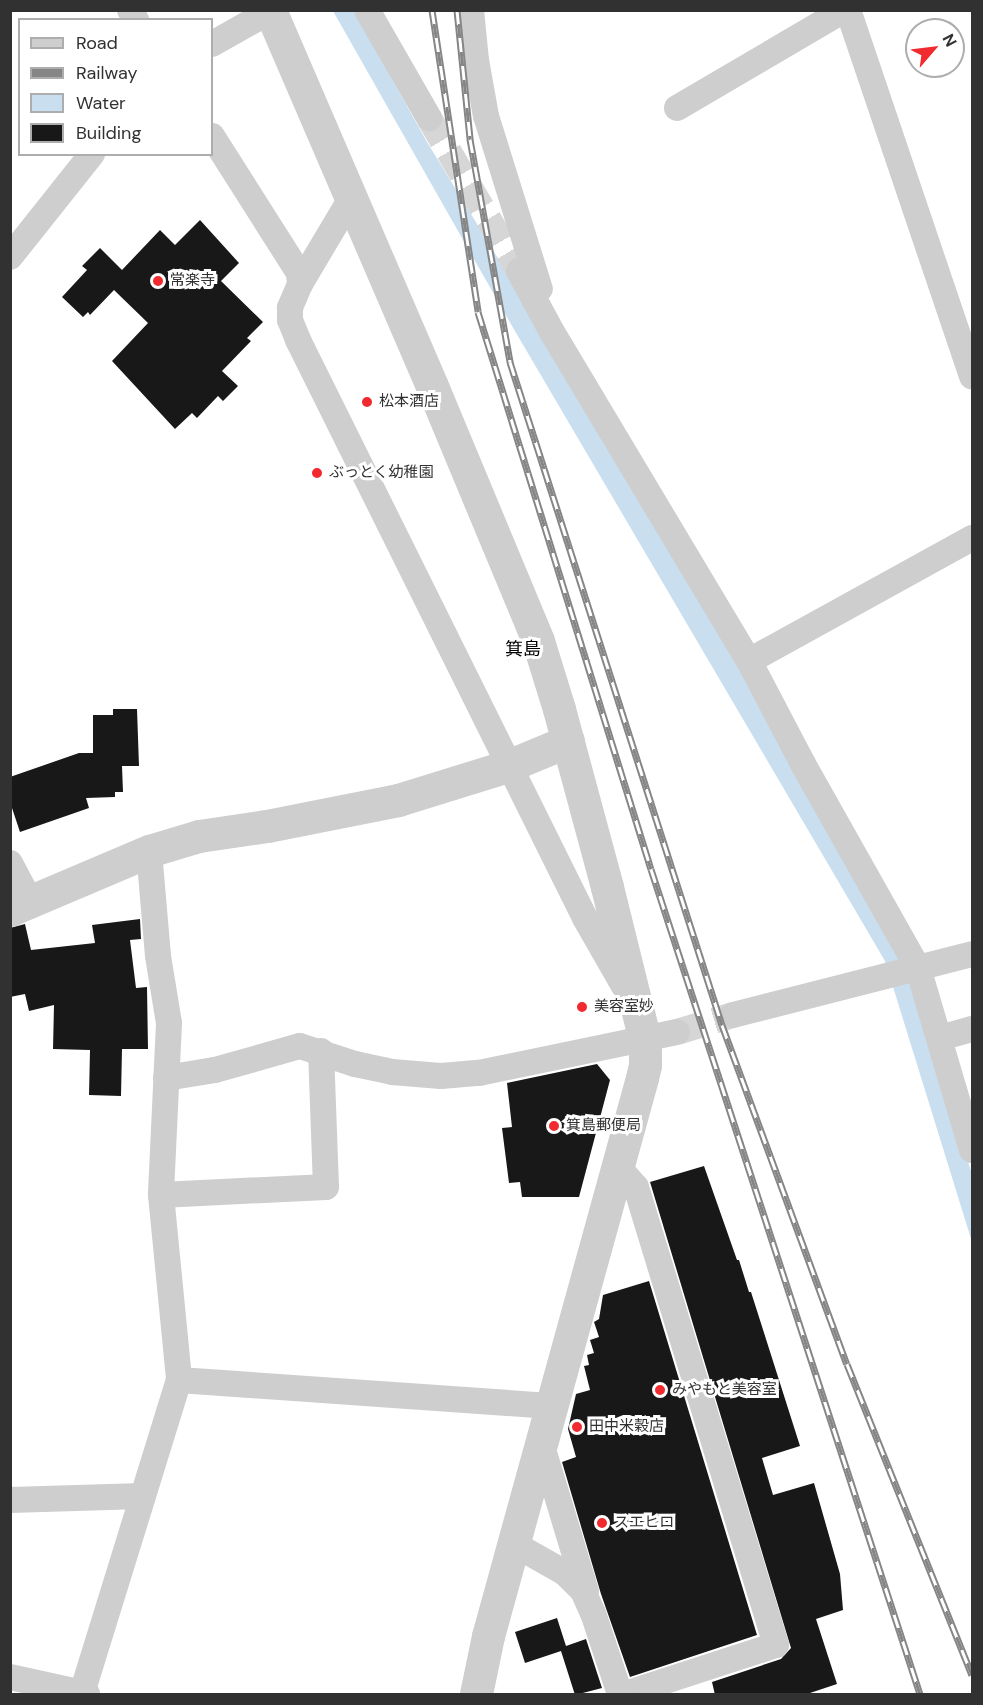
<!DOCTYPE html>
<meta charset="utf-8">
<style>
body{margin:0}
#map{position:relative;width:983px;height:1705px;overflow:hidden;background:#fff;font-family:"DM Sans","Noto Sans JP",sans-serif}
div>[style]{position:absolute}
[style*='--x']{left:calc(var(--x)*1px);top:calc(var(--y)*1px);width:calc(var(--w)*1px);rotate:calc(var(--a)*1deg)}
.water>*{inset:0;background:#c9deef}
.building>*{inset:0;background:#181818}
.minor-tunnel>*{height:26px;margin-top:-13px;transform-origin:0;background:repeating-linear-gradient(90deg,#d6d6d6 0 26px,transparent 0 39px)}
.minor>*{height:26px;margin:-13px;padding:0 13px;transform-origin:13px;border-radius:13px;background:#cecece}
.tertiary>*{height:33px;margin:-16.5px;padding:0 16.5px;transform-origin:16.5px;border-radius:16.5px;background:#cecece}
.rail>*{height:7px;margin-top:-3.5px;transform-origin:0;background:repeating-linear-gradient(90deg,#fff 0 14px,#868686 0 28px);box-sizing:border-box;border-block:2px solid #868686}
.dots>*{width:16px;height:16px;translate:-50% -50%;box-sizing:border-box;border:3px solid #fff;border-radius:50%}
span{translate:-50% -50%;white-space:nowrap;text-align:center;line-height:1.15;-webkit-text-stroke:6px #fff;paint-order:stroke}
.poi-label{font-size:15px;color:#313131}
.left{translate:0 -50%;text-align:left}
.quarter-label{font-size:18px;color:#000}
.frame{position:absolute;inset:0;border:12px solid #313131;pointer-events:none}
.legend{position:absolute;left:18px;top:18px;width:195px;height:138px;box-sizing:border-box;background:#fff;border:2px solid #adadad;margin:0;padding:8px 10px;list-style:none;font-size:18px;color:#313131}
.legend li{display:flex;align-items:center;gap:12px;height:30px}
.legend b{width:30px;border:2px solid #adadad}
.north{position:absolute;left:905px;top:18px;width:60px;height:60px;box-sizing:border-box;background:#fff;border:2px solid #adadad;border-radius:50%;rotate:62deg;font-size:16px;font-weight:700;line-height:24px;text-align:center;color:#313131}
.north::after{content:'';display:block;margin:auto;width:21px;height:27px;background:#f02a2e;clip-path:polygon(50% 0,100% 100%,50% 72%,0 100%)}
</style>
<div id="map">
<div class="water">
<i style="clip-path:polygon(333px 11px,354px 11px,427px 142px,543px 332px,752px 688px,894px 937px,972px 1174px,972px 1242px,885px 961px,512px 326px)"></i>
</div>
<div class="building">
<i style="clip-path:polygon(200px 220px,239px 263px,221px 281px,263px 322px,247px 338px,251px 341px,222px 371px,238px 386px,223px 401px,218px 396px,197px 418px,192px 413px,175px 429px,112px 361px,148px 323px,114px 290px,90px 315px,88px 312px,83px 317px,62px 297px,87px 270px,82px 266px,100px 248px,122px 270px,160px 230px,175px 245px)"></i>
<i style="clip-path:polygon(113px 709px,137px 709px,139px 766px,122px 766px,123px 792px,115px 792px,115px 797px,86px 798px,89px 808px,20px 832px,10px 802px,10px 777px,79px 753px,93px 753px,93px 715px,113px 715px)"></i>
<i style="clip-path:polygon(140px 919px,141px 939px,130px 940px,136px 988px,147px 987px,148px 1049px,122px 1049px,121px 1096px,89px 1095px,90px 1050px,53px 1049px,54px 1005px,29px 1011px,25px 994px,10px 997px,10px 928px,25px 924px,31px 950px,95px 943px,92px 925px)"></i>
<i style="clip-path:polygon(597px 1064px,610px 1080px,579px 1197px,522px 1197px,520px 1182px,509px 1183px,502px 1128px,512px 1127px,507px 1083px)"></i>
<i style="clip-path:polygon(704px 1166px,737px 1260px,739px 1260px,749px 1292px,751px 1292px,800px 1446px,762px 1458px,773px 1495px,814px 1483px,840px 1574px,843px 1610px,816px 1619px,837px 1684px,804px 1695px,715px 1695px,712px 1682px,781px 1659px,791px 1648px,650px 1182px)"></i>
<i style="clip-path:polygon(649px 1281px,757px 1635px,630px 1677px,601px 1594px,562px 1462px,576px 1457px,568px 1429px,576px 1394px,590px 1390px,584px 1366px,589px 1365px,587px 1355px,594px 1353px,590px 1340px,599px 1337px,594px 1322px,599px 1319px,603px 1295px)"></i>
<i style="clip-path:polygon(557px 1618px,566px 1646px,586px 1639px,602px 1688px,575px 1695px,561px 1651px,525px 1663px,515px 1632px)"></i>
</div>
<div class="minor-tunnel">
<i style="--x:429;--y:118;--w:178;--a:59.5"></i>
<i style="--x:677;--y:1032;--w:59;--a:-16.9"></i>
</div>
<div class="minor">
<i style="--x:130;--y:10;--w:12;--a:59"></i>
<i style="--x:367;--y:10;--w:125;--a:60.1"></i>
<i style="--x:471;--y:10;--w:50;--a:84.3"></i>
<i style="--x:476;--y:60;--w:57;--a:79.9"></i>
<i style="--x:486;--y:116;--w:181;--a:72.7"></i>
<i style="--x:848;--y:10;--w:387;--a:71.3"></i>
<i style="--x:212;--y:44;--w:69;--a:-29.5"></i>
<i style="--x:677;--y:108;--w:194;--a:-30.4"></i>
<i style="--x:212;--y:136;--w:162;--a:57.6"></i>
<i style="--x:299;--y:273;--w:11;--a:85"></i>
<i style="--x:300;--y:284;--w:26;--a:113"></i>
<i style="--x:290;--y:308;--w:12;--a:90"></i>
<i style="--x:290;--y:320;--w:22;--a:68"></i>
<i style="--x:298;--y:340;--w:645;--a:63.59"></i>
<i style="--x:585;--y:918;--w:78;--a:60.2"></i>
<i style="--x:10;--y:257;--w:132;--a:-51.5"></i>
<i style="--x:519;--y:271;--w:69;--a:61.6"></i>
<i style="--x:552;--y:332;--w:383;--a:59.1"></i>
<i style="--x:749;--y:661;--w:116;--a:62.3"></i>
<i style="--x:803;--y:764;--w:234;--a:60.6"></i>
<i style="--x:918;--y:968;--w:190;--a:73.5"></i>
<i style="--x:300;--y:284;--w:100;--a:-59.3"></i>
<i style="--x:749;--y:661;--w:255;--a:-28.9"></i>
<i style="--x:149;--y:851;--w:105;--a:85.1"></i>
<i style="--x:158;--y:956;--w:68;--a:80.7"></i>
<i style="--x:169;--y:1023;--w:172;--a:92.7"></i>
<i style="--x:161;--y:1195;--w:186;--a:84.4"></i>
<i style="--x:179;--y:1380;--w:375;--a:4"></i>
<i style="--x:10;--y:863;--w:43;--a:62.2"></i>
<i style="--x:733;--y:1015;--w:247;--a:-14.3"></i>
<i style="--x:940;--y:1038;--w:33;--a:-16"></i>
<i style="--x:166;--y:1078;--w:50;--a:-9.3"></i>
<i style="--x:215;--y:1070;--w:88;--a:-15.8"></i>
<i style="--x:300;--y:1046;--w:58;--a:18.1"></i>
<i style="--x:355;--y:1064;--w:38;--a:12"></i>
<i style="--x:392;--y:1072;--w:49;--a:4.7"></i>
<i style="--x:441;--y:1076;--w:38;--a:-5"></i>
<i style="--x:479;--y:1073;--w:202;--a:-11.7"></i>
<i style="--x:619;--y:1168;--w:25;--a:48"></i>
<i style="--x:636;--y:1187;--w:479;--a:73"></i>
<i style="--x:776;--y:1645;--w:159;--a:162"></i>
<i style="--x:161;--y:1195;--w:165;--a:-2.8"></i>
<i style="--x:326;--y:1187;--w:136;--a:-92.1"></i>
<i style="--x:542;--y:1446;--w:152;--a:73.2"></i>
<i style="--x:10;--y:1500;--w:133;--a:-1.7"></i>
<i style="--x:514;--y:1544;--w:59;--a:29.6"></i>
<i style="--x:565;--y:1573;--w:25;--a:45"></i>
<i style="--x:583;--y:1591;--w:24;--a:66"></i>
<i style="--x:593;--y:1613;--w:85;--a:71.6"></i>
<i style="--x:10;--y:1677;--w:79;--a:12.4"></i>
<i style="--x:82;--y:1693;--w:328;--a:-72.8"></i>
</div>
<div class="tertiary">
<i style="--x:270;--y:10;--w:409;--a:66.7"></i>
<i style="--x:432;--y:386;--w:276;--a:67.4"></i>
<i style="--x:538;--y:641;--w:71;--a:72.8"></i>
<i style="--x:559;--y:709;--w:184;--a:74.9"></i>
<i style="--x:607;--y:887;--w:159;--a:76.1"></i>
<i style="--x:645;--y:1041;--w:24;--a:90"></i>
<i style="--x:645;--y:1065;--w:13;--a:103"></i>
<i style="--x:642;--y:1078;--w:579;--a:105.43"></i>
<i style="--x:488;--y:1636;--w:59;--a:101.7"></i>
<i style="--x:10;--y:910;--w:151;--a:-23"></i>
<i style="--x:149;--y:851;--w:52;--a:-16.7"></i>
<i style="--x:199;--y:836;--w:69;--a:-8.4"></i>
<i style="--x:267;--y:826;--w:134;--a:-11.2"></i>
<i style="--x:398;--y:800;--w:115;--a:-17.2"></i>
<i style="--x:508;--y:766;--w:65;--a:-22.6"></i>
</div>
<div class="rail">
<i style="--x:432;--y:10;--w:305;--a:81.3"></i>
<i style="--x:478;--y:312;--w:583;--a:72.75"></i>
<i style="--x:651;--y:869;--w:868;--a:71.94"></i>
<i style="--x:457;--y:10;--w:130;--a:84.2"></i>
<i style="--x:470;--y:139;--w:227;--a:79.8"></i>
<i style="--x:510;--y:362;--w:696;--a:72.27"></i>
<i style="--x:722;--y:1025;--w:361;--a:69.8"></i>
<i style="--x:847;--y:1364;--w:335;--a:68.1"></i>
</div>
<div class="dots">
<i style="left:158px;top:281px;background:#f02a2e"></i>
<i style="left:367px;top:402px;background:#f02a2e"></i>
<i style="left:317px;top:473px;background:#f02a2e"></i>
<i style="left:582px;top:1007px;background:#f02a2e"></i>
<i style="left:554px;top:1126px;background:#f02a2e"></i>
<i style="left:660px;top:1390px;background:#f02a2e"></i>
<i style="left:577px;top:1427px;background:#f02a2e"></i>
<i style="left:602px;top:1523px;background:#f02a2e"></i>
</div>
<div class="poi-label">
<span class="left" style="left:170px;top:281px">常楽寺</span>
<span class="left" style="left:379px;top:402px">松本酒店</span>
<span class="left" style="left:329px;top:473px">ぶっとく幼稚園</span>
<span class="left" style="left:594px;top:1007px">美容室妙</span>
<span class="left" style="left:566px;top:1126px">箕島郵便局</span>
<span class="left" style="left:672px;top:1390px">みやもと美容室</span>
<span class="left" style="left:589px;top:1427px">田中米穀店</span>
<span class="left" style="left:614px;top:1523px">スエヒロ</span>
</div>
<div class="quarter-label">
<span style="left:523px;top:649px">箕島</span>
</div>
<div class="frame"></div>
<ul class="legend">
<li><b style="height:8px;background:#cecece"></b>Road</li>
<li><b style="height:8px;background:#868686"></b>Railway</li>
<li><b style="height:16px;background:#c9deef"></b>Water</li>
<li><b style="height:16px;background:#181818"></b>Building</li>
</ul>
<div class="north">N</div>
</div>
